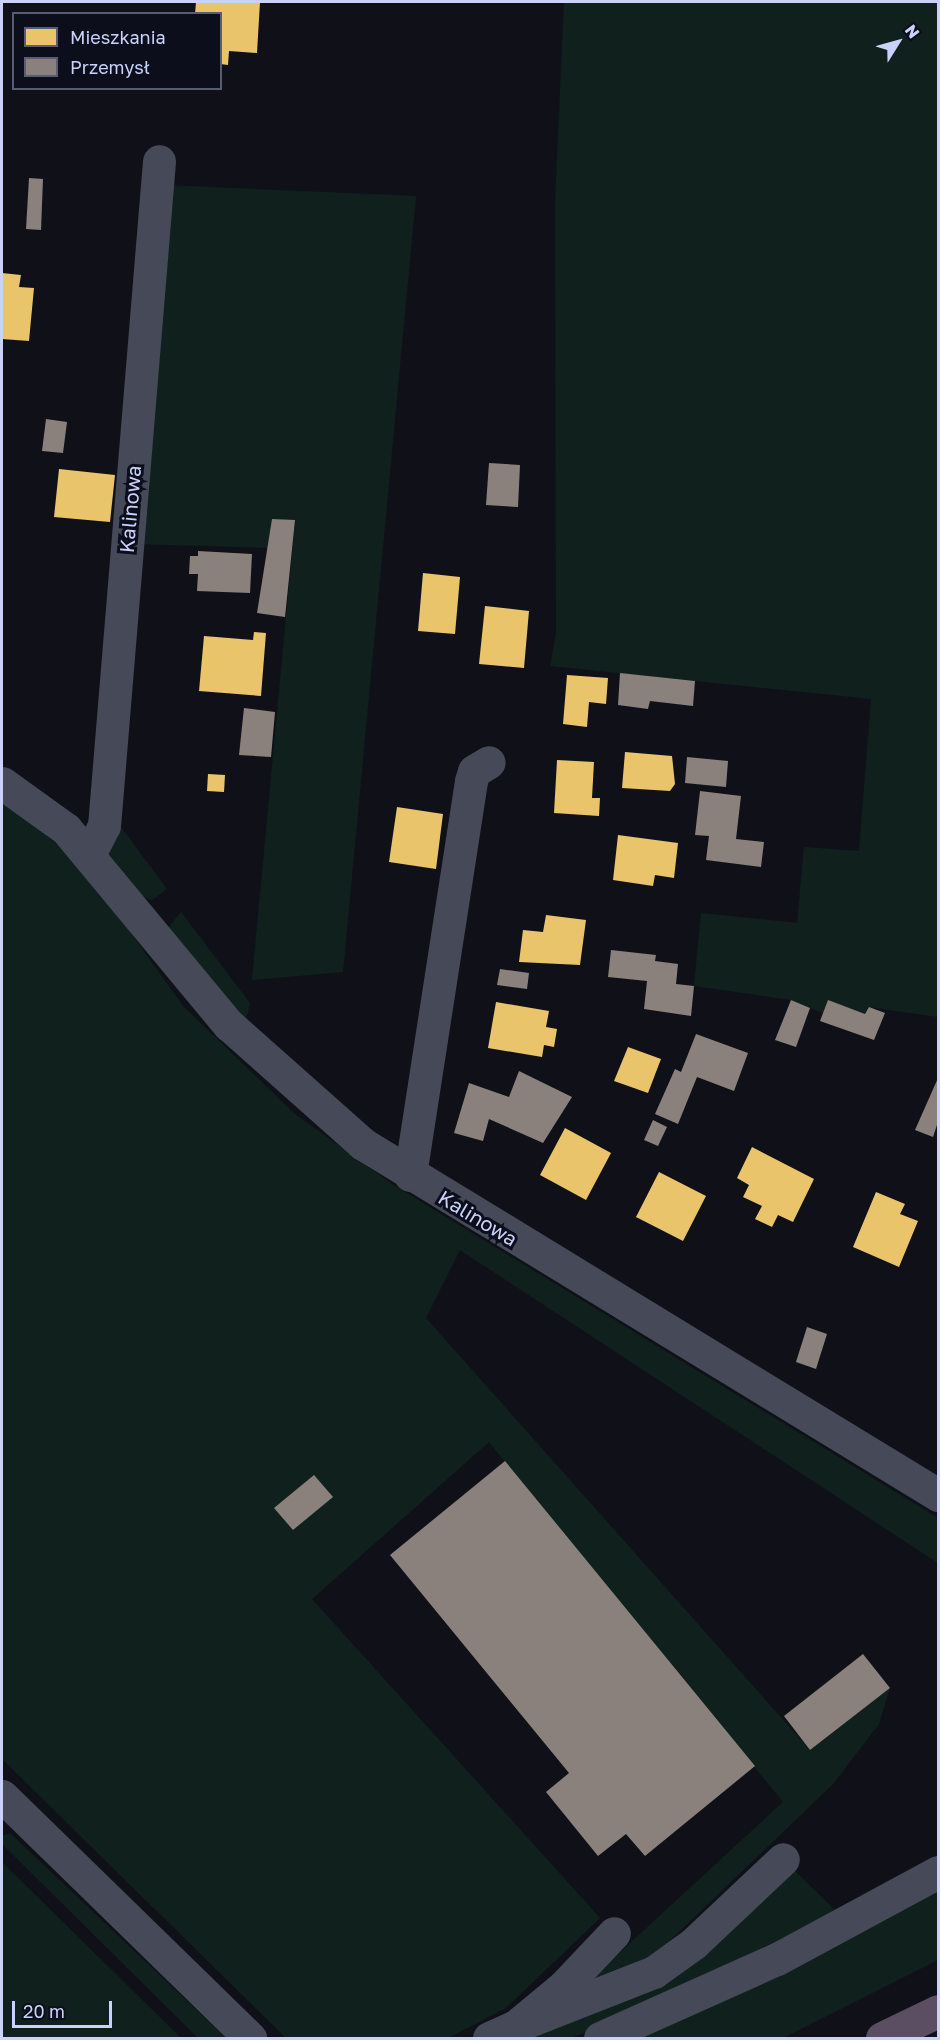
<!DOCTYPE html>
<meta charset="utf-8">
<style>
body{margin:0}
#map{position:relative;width:940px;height:2040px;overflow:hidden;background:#101118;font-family:"Golos Text",sans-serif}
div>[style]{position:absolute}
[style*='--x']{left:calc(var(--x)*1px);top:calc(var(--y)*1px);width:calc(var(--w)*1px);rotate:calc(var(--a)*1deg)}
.green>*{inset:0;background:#10211d}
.homes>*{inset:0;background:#e9c46a}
.industry>*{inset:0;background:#8a817c}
.minor>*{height:33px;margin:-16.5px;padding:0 16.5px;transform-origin:16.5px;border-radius:16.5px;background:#454958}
.highway>*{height:33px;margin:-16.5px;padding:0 16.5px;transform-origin:16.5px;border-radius:16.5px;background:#5b4d62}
span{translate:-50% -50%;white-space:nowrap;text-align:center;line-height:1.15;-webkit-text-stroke:6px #0c0e1b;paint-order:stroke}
.street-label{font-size:20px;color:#cad2fb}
.frame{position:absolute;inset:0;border:3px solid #cad2fb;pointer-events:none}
.legend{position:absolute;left:12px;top:12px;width:210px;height:78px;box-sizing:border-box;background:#0c0e1b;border:2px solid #585c75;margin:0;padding:8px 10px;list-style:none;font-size:18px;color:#cad2fb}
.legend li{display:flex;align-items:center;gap:12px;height:30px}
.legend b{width:30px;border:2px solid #585c75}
.north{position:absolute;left:868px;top:12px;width:60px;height:60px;-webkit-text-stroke:4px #0c0e1b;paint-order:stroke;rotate:53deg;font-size:16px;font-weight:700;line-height:24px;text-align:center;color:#cad2fb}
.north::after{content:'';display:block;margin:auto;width:21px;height:27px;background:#cad2fb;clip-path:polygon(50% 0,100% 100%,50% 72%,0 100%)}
.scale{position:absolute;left:12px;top:2001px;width:100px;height:27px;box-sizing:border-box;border:3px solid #cad2fb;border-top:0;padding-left:8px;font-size:18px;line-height:21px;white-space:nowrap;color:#cad2fb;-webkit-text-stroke:4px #0c0e1b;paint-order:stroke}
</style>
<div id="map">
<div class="green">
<i style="clip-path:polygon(564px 2px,938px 2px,938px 1017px,869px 1007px,865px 1014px,828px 1001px,823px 1013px,791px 1000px,694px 986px,701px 913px,797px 923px,804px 847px,859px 851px,871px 699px,550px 666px,556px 633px,555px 203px)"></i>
<i style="clip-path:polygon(164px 185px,416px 196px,343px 972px,252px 980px,295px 521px,272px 519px,270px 548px,134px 544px)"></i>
<i style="clip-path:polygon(2px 800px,64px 850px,103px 894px,183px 1006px,295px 1114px,392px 1184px,938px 1518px,938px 1563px,460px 1250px,426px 1318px,810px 1750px,890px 1688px,879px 1724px,833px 1784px,653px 1957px,579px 1990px,783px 1802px,489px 1442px,312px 1599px,600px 1918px,506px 2008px,448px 2038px,286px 2038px,2px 1759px)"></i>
<i style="clip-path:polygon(112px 815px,167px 889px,152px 900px,139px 895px,107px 853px)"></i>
<i style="clip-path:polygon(181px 912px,250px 1003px,246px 1020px,168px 928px)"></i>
<i style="clip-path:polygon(10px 1833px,226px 2038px,198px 2038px,2px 1844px,2px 1836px)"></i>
<i style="clip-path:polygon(2px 1862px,181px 2038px,2px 2038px)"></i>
<i style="clip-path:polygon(790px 1866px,840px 1915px,648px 2008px,571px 2038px,531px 2038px)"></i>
<i style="clip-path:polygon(938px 1891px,938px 1960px,783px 2038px,627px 2038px)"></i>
</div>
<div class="homes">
<i style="clip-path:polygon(196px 2px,260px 2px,257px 53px,229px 51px,228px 65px,220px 64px,220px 14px,195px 14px)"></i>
<i style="clip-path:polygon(2px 273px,21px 275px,19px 287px,34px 288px,29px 341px,2px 339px)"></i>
<i style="clip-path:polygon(59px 469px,115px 475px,110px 522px,54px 517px)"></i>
<i style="clip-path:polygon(423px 573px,460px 577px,455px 634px,418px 631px)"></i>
<i style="clip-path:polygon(485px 606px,529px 611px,524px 668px,479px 664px)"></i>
<i style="clip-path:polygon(254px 632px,266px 633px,261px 696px,199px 691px,204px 636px,253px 640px)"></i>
<i style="clip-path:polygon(567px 675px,608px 678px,606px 704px,589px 702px,587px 727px,563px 724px)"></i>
<i style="clip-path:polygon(625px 752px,672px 756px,675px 784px,670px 791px,622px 788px)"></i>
<i style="clip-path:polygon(557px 760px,594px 762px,592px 798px,600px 798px,599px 816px,554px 813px)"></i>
<i style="clip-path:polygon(208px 774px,225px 775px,224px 792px,207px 791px)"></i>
<i style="clip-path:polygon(397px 807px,443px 814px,436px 869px,389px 862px)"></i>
<i style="clip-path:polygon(618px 835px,678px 843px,674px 878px,655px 875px,653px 886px,613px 880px)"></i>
<i style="clip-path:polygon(546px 915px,586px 920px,580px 965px,519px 962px,523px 930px,543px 932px)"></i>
<i style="clip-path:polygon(496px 1002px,549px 1011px,546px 1027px,557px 1029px,554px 1047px,544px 1045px,542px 1057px,488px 1048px)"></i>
<i style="clip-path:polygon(628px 1047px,661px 1059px,648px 1093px,614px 1081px)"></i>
<i style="clip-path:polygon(565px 1128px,611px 1153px,586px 1200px,540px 1175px)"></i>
<i style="clip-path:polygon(752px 1147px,814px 1179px,793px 1222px,778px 1215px,772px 1227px,755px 1219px,762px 1206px,743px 1197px,749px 1185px,737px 1178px)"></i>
<i style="clip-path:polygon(659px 1172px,706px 1196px,683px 1241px,636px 1217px)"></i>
<i style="clip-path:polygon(876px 1192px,905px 1204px,900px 1214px,918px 1221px,899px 1267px,853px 1247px)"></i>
</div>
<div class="industry">
<i style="clip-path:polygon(29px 178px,43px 179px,41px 230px,26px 229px)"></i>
<i style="clip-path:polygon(46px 419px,67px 422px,63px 453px,42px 451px)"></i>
<i style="clip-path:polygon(489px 463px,520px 465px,518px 507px,486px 505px)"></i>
<i style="clip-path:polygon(272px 519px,295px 520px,285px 617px,257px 613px)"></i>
<i style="clip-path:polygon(198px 551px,252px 554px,250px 593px,197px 591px,198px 574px,189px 574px,190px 556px,198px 556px)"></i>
<i style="clip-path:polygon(620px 673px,695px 681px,693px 706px,650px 701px,648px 709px,618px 705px)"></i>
<i style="clip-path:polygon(244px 708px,275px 712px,271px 757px,239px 755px)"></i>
<i style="clip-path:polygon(687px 757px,728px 761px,726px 787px,685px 783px)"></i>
<i style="clip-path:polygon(700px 791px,741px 796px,736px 839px,764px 842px,761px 867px,706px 860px,709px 836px,695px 835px)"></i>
<i style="clip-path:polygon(611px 950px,656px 955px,655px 961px,678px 964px,676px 984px,694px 986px,691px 1016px,644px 1009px,647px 981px,608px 977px)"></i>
<i style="clip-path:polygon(500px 969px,529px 973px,527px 989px,497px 985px)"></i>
<i style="clip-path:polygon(791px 1000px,810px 1008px,796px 1047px,775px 1040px)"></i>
<i style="clip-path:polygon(828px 1000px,865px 1014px,869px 1007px,885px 1013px,874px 1040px,820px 1021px)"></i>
<i style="clip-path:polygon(696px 1034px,748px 1053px,734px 1091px,697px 1077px,678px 1124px,655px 1114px,675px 1069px,681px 1072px)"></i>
<i style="clip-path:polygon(519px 1071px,572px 1097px,543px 1143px,489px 1119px,483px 1141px,454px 1133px,469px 1083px,509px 1097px)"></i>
<i style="clip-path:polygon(938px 1078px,938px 1122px,933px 1137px,915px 1130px)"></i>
<i style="clip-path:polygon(653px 1120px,667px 1127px,658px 1146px,644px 1140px)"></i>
<i style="clip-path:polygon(807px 1327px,827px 1334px,816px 1369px,796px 1362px)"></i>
<i style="clip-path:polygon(505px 1461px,755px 1766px,645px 1856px,626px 1834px,598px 1856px,546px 1792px,569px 1773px,390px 1555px)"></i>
<i style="clip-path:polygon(314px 1475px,333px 1497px,293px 1530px,274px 1508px)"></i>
<i style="clip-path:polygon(863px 1654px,890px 1688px,810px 1750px,784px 1716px)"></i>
</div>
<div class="minor">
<i style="--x:2;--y:783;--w:79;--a:35.7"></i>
<i style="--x:66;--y:829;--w:255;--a:50.3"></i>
<i style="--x:229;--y:1025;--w:179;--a:41.6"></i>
<i style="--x:363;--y:1144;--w:674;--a:31.4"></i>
<i style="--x:90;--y:853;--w:30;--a:-63"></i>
<i style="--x:104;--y:826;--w:667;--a:-85.27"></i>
<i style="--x:410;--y:1175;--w:399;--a:-81.2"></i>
<i style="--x:471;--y:781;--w:10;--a:-73"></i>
<i style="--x:474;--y:771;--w:17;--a:-31"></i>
<i style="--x:2;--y:1796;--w:347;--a:44.3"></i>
<i style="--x:516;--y:2026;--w:148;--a:-21.4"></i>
<i style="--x:654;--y:1972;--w:49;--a:-35.9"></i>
<i style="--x:694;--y:1943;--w:122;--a:-43.3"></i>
<i style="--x:489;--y:2038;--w:30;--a:-24"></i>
<i style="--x:516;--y:2026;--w:61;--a:-39.7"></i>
<i style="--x:563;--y:1987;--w:74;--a:-46.6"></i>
<i style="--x:600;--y:2038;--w:194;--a:-24.1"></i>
<i style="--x:777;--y:1959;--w:183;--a:-28.4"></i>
</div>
<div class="highway">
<i style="--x:882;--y:2038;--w:62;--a:-25.7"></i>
</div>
<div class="street-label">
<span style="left:130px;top:509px;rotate:-85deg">Kalinowa</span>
<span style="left:478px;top:1218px;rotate:31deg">Kalinowa</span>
</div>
<div class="frame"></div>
<ul class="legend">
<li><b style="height:16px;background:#e9c46a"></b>Mieszkania</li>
<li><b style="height:16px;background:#8a817c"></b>Przemysł</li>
</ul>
<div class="north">N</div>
<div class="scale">20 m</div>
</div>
